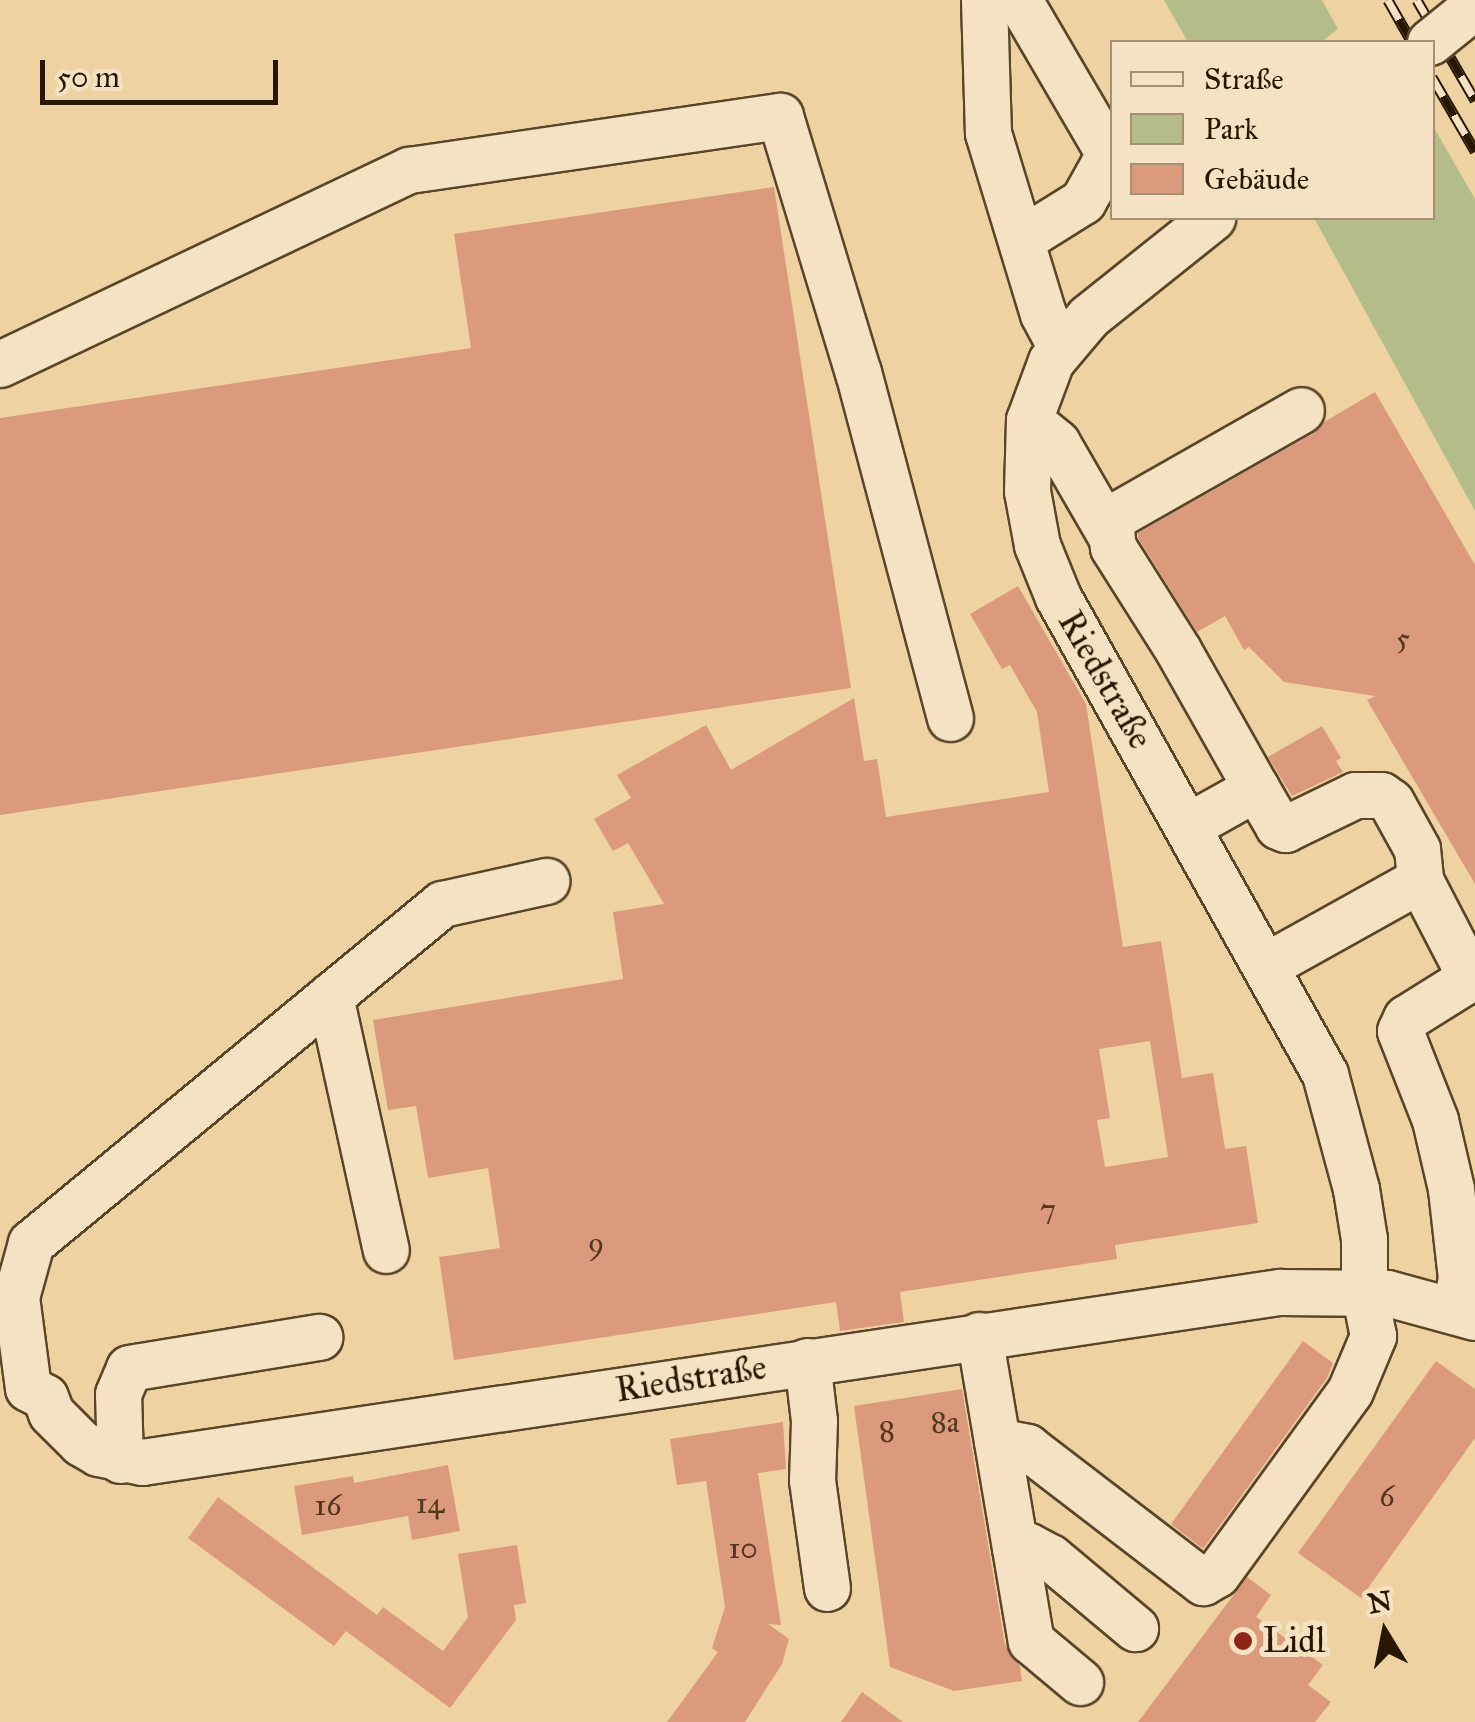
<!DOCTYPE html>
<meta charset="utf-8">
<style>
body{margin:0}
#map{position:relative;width:1475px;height:1722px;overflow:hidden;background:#efd2a2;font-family:"IM FELL Great Primer",serif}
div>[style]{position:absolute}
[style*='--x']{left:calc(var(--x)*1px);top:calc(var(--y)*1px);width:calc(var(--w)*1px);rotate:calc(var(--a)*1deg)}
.green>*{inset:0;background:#b4bd89}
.building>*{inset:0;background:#dc9a7d}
.roads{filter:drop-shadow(2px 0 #594528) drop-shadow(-2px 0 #594528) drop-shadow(0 2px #594528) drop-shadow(0 -2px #594528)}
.minor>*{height:45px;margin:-22.5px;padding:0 22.5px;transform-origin:22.5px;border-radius:22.5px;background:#f5e2c3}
.rail>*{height:11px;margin-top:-5.5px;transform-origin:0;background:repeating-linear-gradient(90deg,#f5e2c3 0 22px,#271600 0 44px);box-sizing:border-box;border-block:2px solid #271600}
.bridges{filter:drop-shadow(2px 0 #594528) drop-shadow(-2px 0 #594528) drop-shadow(0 2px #594528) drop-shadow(0 -2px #594528)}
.minor-bridge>*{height:45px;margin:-22.5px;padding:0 22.5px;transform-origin:22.5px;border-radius:22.5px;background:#f5e2c3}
.dots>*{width:28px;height:28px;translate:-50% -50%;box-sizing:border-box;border:5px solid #f5e2c3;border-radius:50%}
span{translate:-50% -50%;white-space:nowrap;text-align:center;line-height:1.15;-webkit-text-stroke:10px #f5e2c3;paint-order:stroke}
.number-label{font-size:30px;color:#54371f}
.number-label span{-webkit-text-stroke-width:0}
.street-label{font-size:35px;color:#271600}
.poi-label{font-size:35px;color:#271600}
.left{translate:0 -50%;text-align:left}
.legend{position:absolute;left:1110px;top:40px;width:325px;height:180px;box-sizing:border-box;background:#f5e2c3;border:2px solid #a39075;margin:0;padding:12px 18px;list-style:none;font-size:30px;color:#271600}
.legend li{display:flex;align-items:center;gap:20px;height:50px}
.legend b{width:50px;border:2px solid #a39075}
.north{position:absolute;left:1335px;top:1582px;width:100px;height:100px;-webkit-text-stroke:8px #f5e2c3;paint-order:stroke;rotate:350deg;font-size:28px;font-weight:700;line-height:40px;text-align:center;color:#271600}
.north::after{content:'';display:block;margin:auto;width:35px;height:45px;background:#271600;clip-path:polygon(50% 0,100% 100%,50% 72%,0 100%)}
.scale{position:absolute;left:40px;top:60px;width:238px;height:45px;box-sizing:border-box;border:5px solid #271600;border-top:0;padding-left:12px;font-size:30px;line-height:35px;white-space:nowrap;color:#271600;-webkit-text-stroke:8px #f5e2c3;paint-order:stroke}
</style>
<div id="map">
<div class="green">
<i style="clip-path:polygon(1164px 0,1322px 0,1338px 29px,1321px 42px,1188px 42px)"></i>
<i style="clip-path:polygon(1433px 126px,1475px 199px,1475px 511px,1314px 218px,1432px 218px)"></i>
</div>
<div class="building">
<i style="clip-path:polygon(774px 187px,851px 688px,0 815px,0 418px,471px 348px,454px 234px)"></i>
<i style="clip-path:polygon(1375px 392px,1475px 565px,1475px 884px,1367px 700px,1375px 696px,1284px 682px,1249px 647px,1244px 650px,1225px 616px,1197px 632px,1138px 538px,1138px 533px,1314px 433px,1324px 422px)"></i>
<i style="clip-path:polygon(evenodd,1018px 586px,1086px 704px,1123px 947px,1161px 941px,1182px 1078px,1213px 1073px,1225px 1149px,1246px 1146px,1258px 1223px,1115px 1245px,1117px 1259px,900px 1292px,904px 1322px,840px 1331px,836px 1302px,454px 1360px,439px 1257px,500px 1248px,488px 1168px,428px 1178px,416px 1106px,388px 1110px,373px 1020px,623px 979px,613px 912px,664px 904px,628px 843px,613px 851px,594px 819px,631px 798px,617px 775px,706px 725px,731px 770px,854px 698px,864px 761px,877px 759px,886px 817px,1049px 792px,1037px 712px,1010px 665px,1002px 669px,970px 614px,1018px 586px,1150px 1041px,1168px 1157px,1105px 1167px,1097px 1120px,1110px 1118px,1099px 1049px,1150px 1041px)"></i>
<i style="clip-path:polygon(1322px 726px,1341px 758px,1336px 761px,1343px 772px,1292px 796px,1268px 757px)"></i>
<i style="clip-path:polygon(1303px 1341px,1333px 1363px,1327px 1378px,1203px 1549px,1171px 1524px)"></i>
<i style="clip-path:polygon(1436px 1361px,1475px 1389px,1475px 1438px,1361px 1598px,1298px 1553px)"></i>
<i style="clip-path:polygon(962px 1389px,1005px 1645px,1020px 1666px,1022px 1681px,954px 1691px,890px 1667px,854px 1406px)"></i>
<i style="clip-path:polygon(783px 1422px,786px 1469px,758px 1473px,781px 1625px,768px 1624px,789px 1639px,782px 1664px,745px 1722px,667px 1722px,718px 1652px,712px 1648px,725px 1607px,706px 1481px,677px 1485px,670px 1439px)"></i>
<i style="clip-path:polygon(448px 1465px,460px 1531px,412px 1540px,408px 1516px,302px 1535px,294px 1486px,353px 1476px,354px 1483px)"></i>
<i style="clip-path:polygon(218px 1497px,377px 1615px,383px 1607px,443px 1651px,468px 1617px,458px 1554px,517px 1545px,526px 1603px,514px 1605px,516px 1620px,450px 1708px,346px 1631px,334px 1646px,188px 1538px)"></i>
<i style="clip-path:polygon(1247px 1577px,1271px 1595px,1256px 1617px,1323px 1665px,1308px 1685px,1331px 1702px,1315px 1722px,1138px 1722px)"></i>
<i style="clip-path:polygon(862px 1692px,903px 1722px,841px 1722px)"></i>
</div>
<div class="roads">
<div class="minor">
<i style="--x:984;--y:0;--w:133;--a:88.3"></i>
<i style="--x:988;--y:133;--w:189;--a:73.1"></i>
<i style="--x:1043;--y:314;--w:38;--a:62"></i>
<i style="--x:1019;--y:0;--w:178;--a:59.7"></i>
<i style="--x:1109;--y:154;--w:54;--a:119"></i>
<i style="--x:1083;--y:201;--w:72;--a:148.1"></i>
<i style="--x:0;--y:364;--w:453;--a:-25.4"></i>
<i style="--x:409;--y:170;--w:375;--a:-8.3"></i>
<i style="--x:780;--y:116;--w:268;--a:73.1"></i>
<i style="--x:858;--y:372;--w:358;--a:75.1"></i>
<i style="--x:1029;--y:420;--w:36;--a:39"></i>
<i style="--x:1057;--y:443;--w:104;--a:60"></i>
<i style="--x:1256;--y:788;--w:159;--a:-119.5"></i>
<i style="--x:1178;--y:650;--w:122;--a:-122.3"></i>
<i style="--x:1113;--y:547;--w:23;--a:-97"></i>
<i style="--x:1110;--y:524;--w:15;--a:-48"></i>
<i style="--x:1120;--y:513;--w:208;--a:-29.6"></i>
<i style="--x:1188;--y:826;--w:78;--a:-29.2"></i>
<i style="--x:1256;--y:788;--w:44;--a:59.9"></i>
<i style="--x:1278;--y:826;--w:8;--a:23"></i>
<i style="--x:1285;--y:829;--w:78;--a:-25.9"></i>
<i style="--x:1355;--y:795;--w:26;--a:0"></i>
<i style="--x:1381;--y:795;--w:12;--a:35"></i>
<i style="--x:1391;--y:802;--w:54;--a:61"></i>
<i style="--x:1417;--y:849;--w:31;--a:84"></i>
<i style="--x:1267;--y:965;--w:175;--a:-29.1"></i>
<i style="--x:1420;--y:880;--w:96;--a:62.6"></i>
<i style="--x:1464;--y:965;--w:18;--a:96"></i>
<i style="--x:1462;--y:983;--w:66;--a:148"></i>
<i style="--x:1406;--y:1018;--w:14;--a:115"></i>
<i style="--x:1400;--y:1031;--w:96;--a:68.5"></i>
<i style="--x:1435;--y:1120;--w:71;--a:76.9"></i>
<i style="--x:1451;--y:1189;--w:90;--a:83.6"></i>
<i style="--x:1461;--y:1278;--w:32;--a:101"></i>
<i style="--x:330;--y:996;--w:260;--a:77.6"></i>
<i style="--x:979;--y:1335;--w:310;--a:80.4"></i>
<i style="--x:1031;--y:1641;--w:64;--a:39.9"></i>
<i style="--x:807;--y:1361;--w:60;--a:83.3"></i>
<i style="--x:814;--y:1421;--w:59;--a:91.9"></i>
<i style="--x:812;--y:1480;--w:109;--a:82.1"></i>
<i style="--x:45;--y:1397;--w:17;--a:69"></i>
<i style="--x:51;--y:1413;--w:42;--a:45"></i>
<i style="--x:81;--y:1443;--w:20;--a:30"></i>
<i style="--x:98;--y:1453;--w:45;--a:11.6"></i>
<i style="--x:142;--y:1462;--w:1151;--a:-8.5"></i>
<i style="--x:1280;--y:1292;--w:107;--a:0.5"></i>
<i style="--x:1387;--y:1293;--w:91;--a:15.3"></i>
<i style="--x:45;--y:1397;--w:19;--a:-152"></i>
<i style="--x:28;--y:1388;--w:92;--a:-97.5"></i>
<i style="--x:16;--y:1297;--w:56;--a:-74.5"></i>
<i style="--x:31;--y:1243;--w:533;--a:-39.52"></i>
<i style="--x:442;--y:904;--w:107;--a:-12.5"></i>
<i style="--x:997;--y:1441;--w:31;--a:11"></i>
<i style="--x:1027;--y:1447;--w:222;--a:37.5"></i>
<i style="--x:1203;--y:1582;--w:16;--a:-30"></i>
<i style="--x:1217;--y:1574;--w:226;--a:-54"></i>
<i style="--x:1350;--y:1391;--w:60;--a:-67.3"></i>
<i style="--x:1373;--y:1336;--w:46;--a:-101.3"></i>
<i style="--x:1364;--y:1291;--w:52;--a:-90"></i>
<i style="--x:1364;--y:1239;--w:51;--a:-99.1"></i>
<i style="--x:1356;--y:1189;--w:119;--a:-105.1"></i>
<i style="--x:1325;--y:1074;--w:547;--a:-119.24"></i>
<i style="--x:1058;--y:597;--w:56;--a:-112"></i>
<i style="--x:1037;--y:545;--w:55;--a:-100.5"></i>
<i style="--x:1027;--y:491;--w:71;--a:-88.4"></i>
<i style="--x:1029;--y:420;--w:63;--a:-69.6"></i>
<i style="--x:1051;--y:361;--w:57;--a:-49.9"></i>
<i style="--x:1088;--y:317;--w:159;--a:-38.6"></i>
<i style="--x:120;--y:1460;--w:66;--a:-91.7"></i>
<i style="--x:118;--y:1394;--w:28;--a:-67"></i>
<i style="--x:129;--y:1368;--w:193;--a:-9.3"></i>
<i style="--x:1015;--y:1548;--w:14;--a:-8"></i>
<i style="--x:1029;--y:1546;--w:24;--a:28"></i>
<i style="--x:1050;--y:1557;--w:111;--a:39.9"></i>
</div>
</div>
<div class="rail">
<i style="--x:1388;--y:0;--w:48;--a:60.3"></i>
<i style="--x:1417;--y:0;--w:116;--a:59.9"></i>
<i style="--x:1432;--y:77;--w:86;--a:59.8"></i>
</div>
<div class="bridges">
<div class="minor-bridge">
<i style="--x:1430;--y:42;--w:46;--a:-38.9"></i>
</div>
</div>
<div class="dots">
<i style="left:1243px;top:1641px;background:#8f2418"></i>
</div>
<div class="number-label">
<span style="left:1403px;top:638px">5</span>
<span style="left:1048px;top:1209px">7</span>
<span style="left:596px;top:1243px">9</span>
<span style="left:945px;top:1422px">8a</span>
<span style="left:887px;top:1431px">8</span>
<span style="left:1387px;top:1496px">6</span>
<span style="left:430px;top:1503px">14</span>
<span style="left:328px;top:1505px">16</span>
<span style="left:743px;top:1548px">10</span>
</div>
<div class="street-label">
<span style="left:1105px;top:680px;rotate:60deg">Riedstraße</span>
<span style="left:691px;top:1379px;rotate:-9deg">Riedstraße</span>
</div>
<div class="poi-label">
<span class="left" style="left:1263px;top:1641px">Lidl</span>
</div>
<ul class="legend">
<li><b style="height:12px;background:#f5e2c3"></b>Straße</li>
<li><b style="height:28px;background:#b4bd89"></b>Park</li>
<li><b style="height:28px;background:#dc9a7d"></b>Gebäude</li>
</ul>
<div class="north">N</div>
<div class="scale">50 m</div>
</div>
